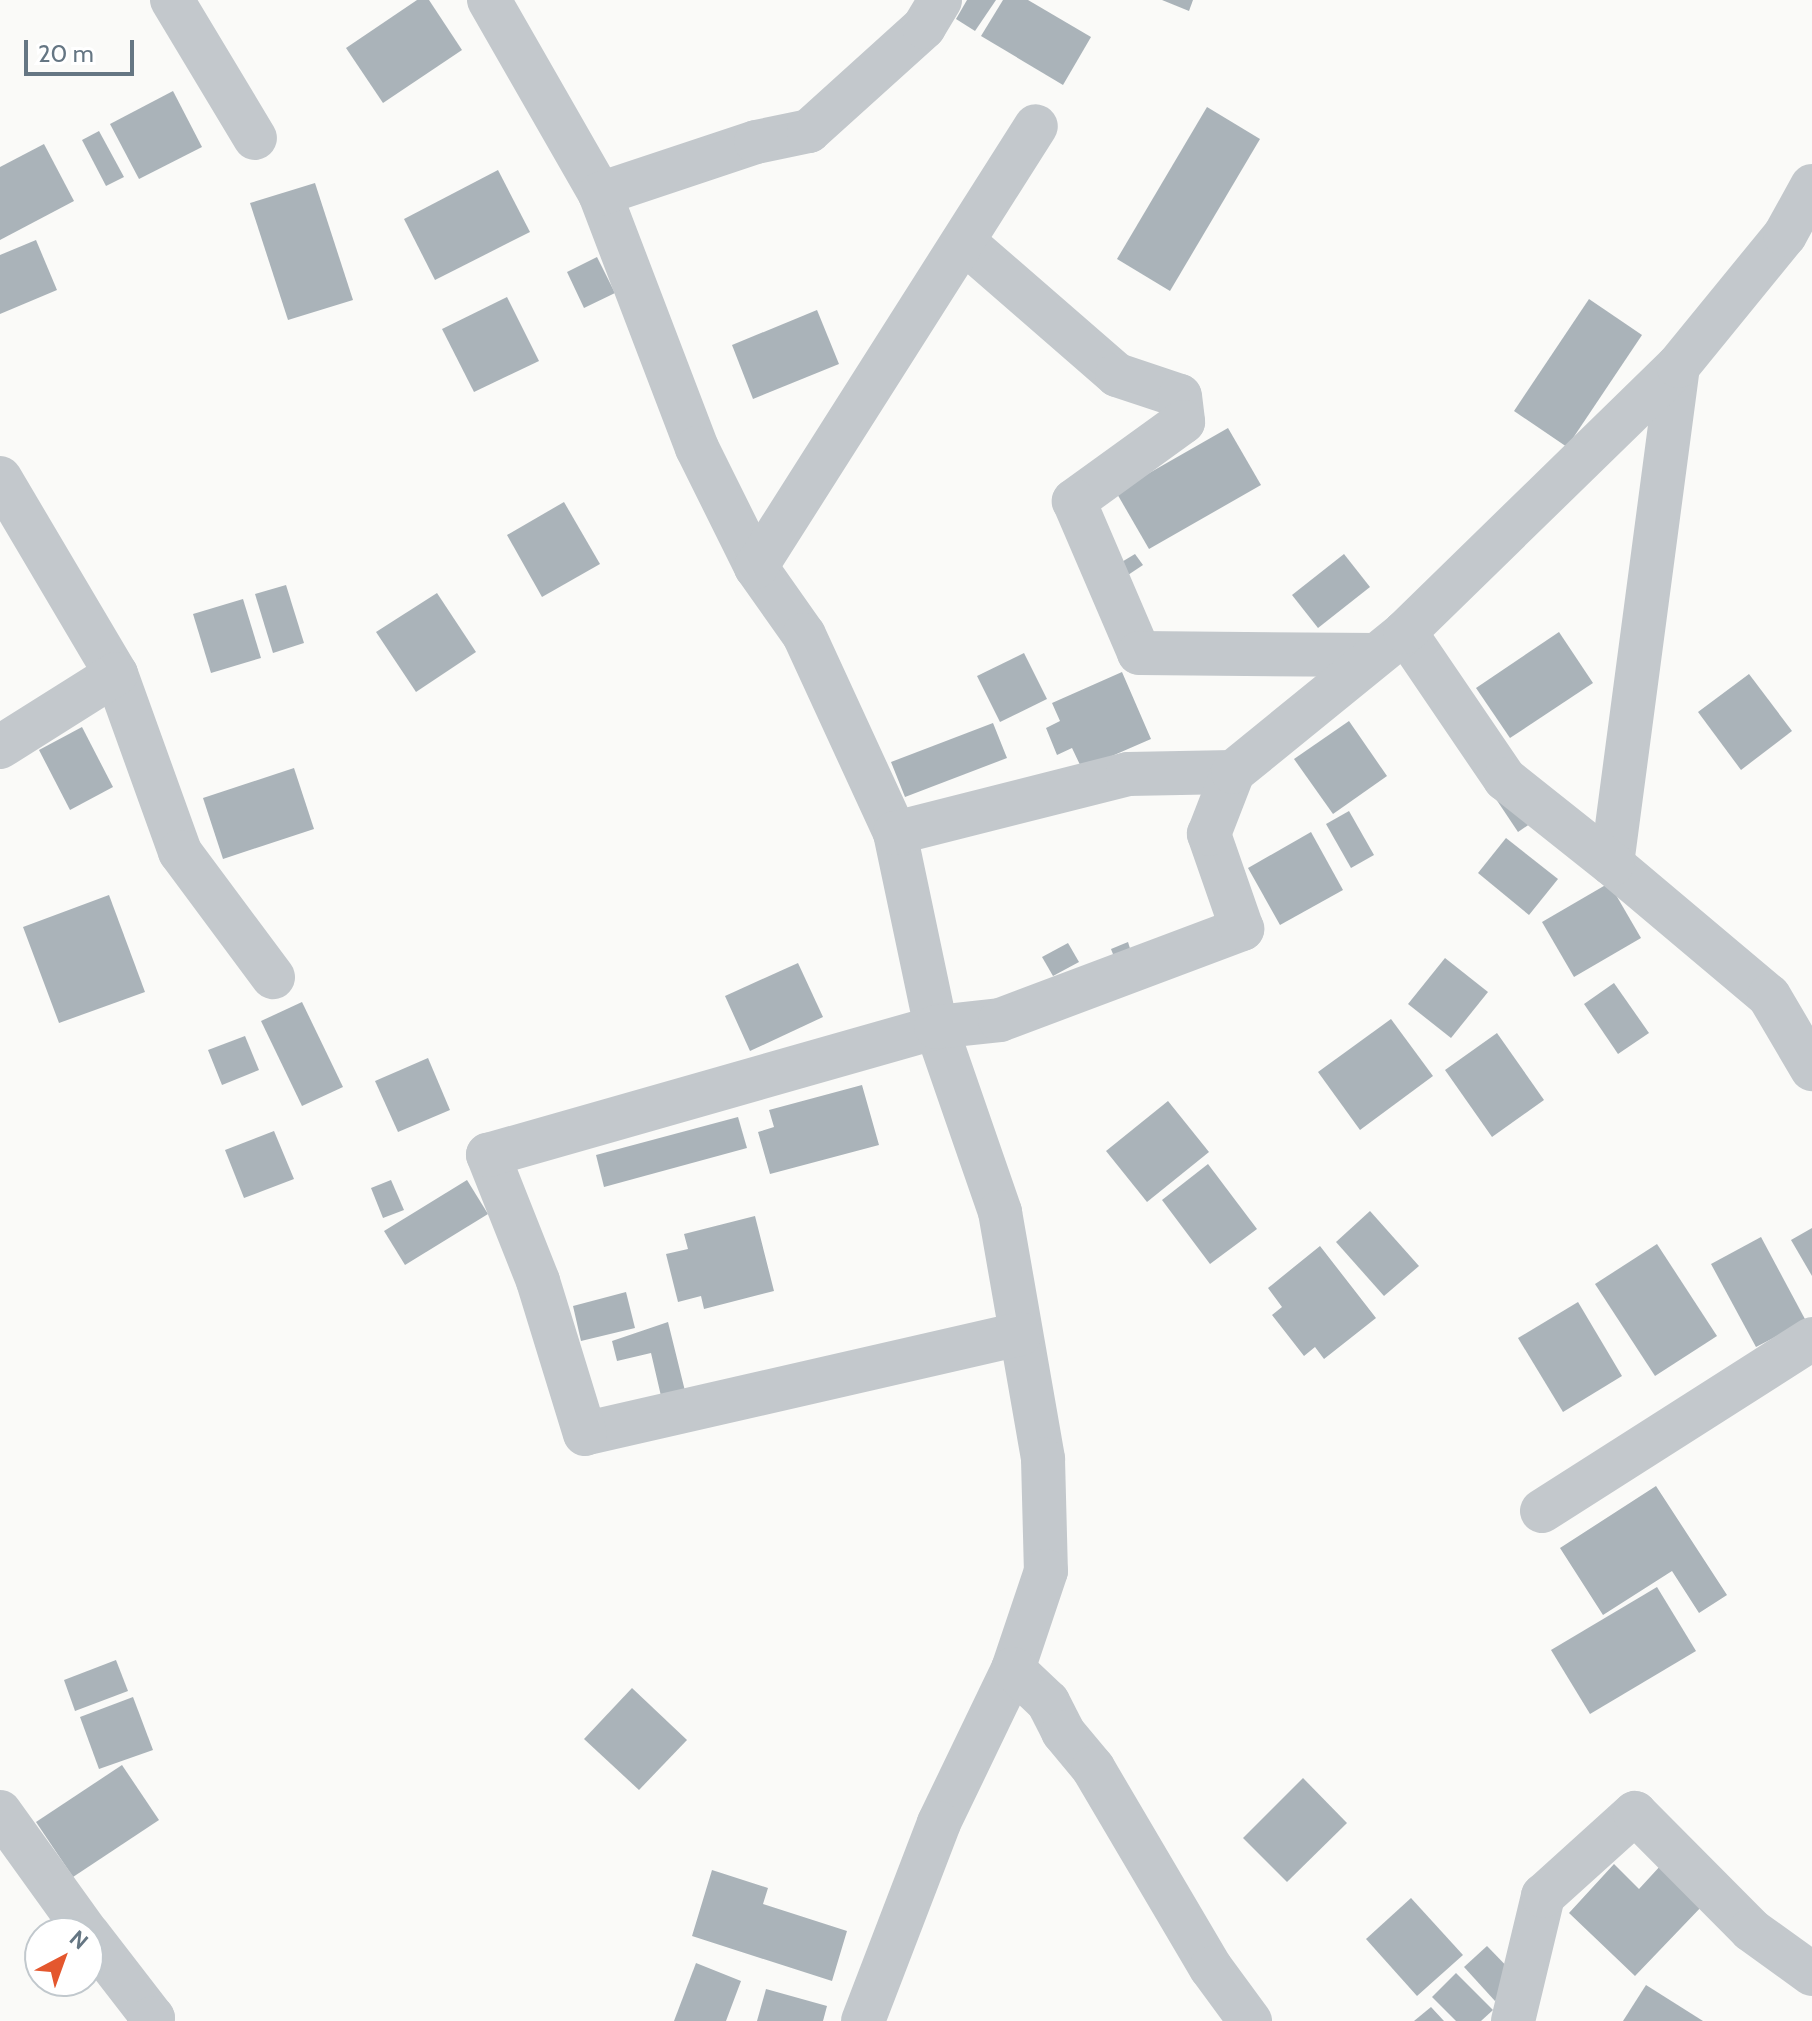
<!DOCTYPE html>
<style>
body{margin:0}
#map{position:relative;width:1812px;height:2021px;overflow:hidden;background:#fafaf8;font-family:Cabin,sans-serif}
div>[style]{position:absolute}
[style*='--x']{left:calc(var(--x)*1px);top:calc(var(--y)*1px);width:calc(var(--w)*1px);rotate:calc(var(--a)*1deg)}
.building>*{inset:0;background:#aab3b9}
.minor>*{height:44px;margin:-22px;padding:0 22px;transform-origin:22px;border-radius:22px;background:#c3c8cc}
span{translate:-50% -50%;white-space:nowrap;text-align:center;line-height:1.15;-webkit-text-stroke:8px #fff;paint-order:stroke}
.north{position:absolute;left:24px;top:1917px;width:80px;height:80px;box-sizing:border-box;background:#fff;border:2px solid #c1c8cd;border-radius:50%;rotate:41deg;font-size:22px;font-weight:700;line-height:32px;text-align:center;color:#657683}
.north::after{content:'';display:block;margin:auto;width:28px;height:36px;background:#e4572e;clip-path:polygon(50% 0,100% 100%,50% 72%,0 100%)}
.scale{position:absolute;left:24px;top:40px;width:110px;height:36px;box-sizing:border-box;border:4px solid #657683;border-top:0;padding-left:10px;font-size:24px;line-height:28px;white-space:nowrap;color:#657683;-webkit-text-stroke:6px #fff;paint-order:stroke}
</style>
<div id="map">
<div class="building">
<i style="clip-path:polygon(417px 0,429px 0,462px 50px,383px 103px,346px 48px)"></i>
<i style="clip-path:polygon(967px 0,996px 0,975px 31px,956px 19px)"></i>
<i style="clip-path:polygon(1003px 0,1028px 0,1091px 37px,1063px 85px,981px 36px)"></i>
<i style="clip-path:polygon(1162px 0,1193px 0,1189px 11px)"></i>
<i style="clip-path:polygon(173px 91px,202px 147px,139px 179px,110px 124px)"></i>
<i style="clip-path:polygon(1207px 107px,1260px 139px,1170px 291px,1117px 259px)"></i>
<i style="clip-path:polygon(99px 131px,124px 177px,106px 186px,82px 140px)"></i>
<i style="clip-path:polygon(44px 144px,74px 201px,0 240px,0 167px)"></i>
<i style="clip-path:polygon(498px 170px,530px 232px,435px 280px,404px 219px)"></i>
<i style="clip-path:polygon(315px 183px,353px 300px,288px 320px,250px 203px)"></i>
<i style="clip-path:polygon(36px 240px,57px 290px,0 314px,0 255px)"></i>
<i style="clip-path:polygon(597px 257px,615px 293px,584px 308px,567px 272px)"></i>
<i style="clip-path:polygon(507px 297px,539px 361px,474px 392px,442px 329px)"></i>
<i style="clip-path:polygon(1589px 299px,1642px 335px,1567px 447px,1514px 411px)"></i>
<i style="clip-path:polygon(817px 310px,839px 364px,753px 399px,732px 345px)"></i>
<i style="clip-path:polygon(1228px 428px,1261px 485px,1149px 549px,1116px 492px)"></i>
<i style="clip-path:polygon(564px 502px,600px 564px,542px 597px,507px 535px)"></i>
<i style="clip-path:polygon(1135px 554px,1143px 565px,1128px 575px,1120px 563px)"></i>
<i style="clip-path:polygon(1344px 554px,1370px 587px,1318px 628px,1292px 595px)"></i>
<i style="clip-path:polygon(286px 585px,304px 643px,273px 653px,255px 594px)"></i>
<i style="clip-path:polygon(437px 593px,476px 652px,416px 692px,376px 632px)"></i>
<i style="clip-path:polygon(243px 599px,261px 658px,211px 673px,193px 614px)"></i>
<i style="clip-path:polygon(1559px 632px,1593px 683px,1510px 738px,1476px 688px)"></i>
<i style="clip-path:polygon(1024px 653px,1047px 699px,1000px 722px,977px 676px)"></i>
<i style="clip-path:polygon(1122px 672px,1151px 739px,1082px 769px,1072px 748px,1057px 755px,1046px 728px,1060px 721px,1052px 703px)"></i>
<i style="clip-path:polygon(1749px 674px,1792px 731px,1741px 770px,1698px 712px)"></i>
<i style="clip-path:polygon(1349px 721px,1387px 776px,1333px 814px,1294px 759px)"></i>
<i style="clip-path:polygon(993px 723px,1007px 758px,905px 797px,891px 762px)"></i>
<i style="clip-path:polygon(82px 727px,113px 787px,70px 810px,39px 750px)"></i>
<i style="clip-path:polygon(294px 768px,314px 829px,223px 859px,203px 798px)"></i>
<i style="clip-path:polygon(1496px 799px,1534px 821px,1518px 832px)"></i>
<i style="clip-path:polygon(1349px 811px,1374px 855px,1351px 868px,1326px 824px)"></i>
<i style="clip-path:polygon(1311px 832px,1343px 890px,1280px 925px,1248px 868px)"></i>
<i style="clip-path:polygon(1506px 838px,1558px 879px,1529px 915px,1478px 873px)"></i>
<i style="clip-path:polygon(1609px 883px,1641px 938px,1574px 977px,1542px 922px)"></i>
<i style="clip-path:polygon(109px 895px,145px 992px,59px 1023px,23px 927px)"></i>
<i style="clip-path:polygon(1128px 942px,1134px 961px,1118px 967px,1111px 949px)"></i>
<i style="clip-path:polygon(1068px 943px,1079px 962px,1053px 976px,1042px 957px)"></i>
<i style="clip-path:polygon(1445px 958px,1488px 992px,1451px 1038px,1408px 1004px)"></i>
<i style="clip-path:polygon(798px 963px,823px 1017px,750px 1051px,725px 996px)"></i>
<i style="clip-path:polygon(1614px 983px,1649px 1033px,1618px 1054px,1584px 1004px)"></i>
<i style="clip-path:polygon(302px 1002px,343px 1087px,302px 1106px,261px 1021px)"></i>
<i style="clip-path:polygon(1391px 1019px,1433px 1076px,1360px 1130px,1318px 1072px)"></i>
<i style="clip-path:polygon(1497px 1033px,1544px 1100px,1492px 1137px,1445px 1070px)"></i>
<i style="clip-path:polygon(245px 1036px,259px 1070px,222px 1085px,208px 1050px)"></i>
<i style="clip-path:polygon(428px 1058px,450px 1110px,398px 1132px,375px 1081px)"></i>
<i style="clip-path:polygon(862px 1085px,879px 1145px,770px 1174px,758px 1132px,774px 1127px,769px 1110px)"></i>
<i style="clip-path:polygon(1168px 1101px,1209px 1152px,1147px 1202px,1106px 1151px)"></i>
<i style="clip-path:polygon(738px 1117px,747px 1148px,604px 1187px,596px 1155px)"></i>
<i style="clip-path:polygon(274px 1131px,294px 1179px,244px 1198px,225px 1150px)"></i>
<i style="clip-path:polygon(1208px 1164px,1257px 1229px,1210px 1264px,1162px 1200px)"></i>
<i style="clip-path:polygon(391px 1180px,404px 1210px,383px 1218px,371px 1188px)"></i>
<i style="clip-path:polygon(467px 1180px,488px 1214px,405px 1265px,384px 1231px)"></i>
<i style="clip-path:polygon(1370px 1211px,1419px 1266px,1384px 1296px,1336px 1242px)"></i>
<i style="clip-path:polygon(755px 1216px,774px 1291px,704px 1309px,701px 1296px,678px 1302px,666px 1254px,688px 1249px,684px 1234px)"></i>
<i style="clip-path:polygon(1812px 1228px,1812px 1276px,1791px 1240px)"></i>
<i style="clip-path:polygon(1761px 1237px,1806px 1321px,1756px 1347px,1711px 1264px)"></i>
<i style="clip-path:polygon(1657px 1244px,1717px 1336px,1655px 1376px,1595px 1284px)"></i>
<i style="clip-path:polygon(1320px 1246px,1376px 1318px,1324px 1359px,1315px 1347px,1304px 1356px,1272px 1315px,1282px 1307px,1268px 1288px)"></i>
<i style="clip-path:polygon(626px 1292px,635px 1328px,581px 1341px,573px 1306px)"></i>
<i style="clip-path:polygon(1578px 1302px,1622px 1376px,1563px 1412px,1518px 1338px)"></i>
<i style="clip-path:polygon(668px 1322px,685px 1391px,661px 1396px,651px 1353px,617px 1361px,612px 1341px)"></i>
<i style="clip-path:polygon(1656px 1486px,1727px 1595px,1699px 1613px,1672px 1571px,1603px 1615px,1560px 1548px)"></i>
<i style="clip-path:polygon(1657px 1587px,1696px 1651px,1590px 1714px,1551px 1650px)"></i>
<i style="clip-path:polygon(116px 1660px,128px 1691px,75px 1711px,64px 1680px)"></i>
<i style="clip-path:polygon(632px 1688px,687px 1740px,639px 1790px,584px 1739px)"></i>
<i style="clip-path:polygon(133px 1697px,153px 1750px,99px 1769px,80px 1717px)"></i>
<i style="clip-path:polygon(122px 1765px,159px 1820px,73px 1877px,36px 1822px)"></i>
<i style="clip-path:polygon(1303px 1778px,1347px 1823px,1287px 1882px,1243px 1838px)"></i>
<i style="clip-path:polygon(1614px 1864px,1639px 1889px,1662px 1864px,1704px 1904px,1635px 1976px,1569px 1913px)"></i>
<i style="clip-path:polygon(712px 1870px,768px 1888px,763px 1904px,847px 1931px,832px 1981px,692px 1936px)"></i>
<i style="clip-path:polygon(1411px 1898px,1463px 1955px,1417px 1996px,1366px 1939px)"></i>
<i style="clip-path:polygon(1487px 1946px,1519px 1979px,1495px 2001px,1464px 1967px)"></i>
<i style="clip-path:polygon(696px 1963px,741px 1981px,726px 2021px,674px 2021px)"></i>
<i style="clip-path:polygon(1456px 1973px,1493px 2010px,1481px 2021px,1456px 2021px,1432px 1997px)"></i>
<i style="clip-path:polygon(1646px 1985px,1703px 2021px,1623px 2021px)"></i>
<i style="clip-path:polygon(766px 1989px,827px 2006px,823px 2021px,757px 2021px)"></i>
<i style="clip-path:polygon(1431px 2007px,1444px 2021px,1414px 2021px)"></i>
</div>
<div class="minor">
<i style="--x:172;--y:0;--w:161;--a:59"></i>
<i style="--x:489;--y:0;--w:224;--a:60.2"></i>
<i style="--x:600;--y:194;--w:272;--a:69.1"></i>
<i style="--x:697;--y:448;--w:133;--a:63.6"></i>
<i style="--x:756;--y:567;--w:83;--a:54.8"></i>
<i style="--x:804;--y:635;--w:218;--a:65.3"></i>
<i style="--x:895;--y:833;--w:198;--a:78.1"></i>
<i style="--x:936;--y:1027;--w:196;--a:70.9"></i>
<i style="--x:1000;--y:1212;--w:251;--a:80.1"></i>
<i style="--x:1043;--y:1459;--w:112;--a:88.5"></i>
<i style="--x:1046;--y:1571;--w:103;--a:108.6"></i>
<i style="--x:1013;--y:1669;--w:171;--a:115.7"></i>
<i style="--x:939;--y:1823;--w:212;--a:111"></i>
<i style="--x:600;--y:194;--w:164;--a:-18.4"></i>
<i style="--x:756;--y:142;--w:54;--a:-11.7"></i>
<i style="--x:809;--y:131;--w:155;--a:-42.1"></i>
<i style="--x:924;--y:27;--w:31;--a:-59"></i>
<i style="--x:964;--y:242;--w:203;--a:41"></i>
<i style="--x:1117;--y:375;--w:66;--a:18.4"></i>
<i style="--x:1180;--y:396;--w:26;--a:83"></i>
<i style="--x:1183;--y:422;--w:135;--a:144.1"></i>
<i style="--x:1074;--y:501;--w:165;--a:66.8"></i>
<i style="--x:1139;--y:653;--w:237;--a:0.5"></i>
<i style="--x:1678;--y:366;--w:502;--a:97.55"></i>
<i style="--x:1612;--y:864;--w:205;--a:40.1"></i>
<i style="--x:1769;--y:996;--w:85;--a:59.5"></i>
<i style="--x:0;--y:478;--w:228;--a:59.4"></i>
<i style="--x:116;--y:674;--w:189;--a:70.2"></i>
<i style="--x:180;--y:852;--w:156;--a:53.4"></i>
<i style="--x:756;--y:567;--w:522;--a:-57.59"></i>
<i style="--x:1405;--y:632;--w:178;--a:55.8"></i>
<i style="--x:1505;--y:779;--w:137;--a:38.5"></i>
<i style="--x:0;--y:747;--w:137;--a:-32.2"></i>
<i style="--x:895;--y:833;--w:240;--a:-14.2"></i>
<i style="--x:1128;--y:774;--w:105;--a:-1.1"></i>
<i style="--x:1020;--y:1334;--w:446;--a:167.1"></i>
<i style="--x:585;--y:1434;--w:160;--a:-107.1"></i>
<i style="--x:538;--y:1281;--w:136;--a:-111.6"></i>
<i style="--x:488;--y:1155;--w:466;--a:-15.9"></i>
<i style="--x:936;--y:1027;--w:64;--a:-6.2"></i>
<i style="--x:1000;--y:1020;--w:259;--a:-20.6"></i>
<i style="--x:1242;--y:929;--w:101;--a:-109.2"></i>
<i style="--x:1209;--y:834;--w:66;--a:-68.8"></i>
<i style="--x:1233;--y:772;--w:222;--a:-39.1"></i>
<i style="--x:1405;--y:632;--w:381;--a:-44.3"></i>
<i style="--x:1678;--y:366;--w:169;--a:-50.8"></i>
<i style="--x:1785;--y:235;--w:56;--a:-61.1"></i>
<i style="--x:1542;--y:1511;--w:320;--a:-32.5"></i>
<i style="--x:1013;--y:1669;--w:48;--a:43.3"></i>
<i style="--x:1048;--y:1702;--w:34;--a:63"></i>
<i style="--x:1063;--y:1732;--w:47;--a:50.2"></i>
<i style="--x:1093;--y:1768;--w:232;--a:59.5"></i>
<i style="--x:1211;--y:1968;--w:66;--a:53.7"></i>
<i style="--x:0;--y:1812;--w:149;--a:54.3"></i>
<i style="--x:88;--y:1934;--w:106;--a:52.3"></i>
<i style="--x:153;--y:2018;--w:5;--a:143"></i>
<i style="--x:1513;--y:2021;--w:129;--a:-76.5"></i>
<i style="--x:1543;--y:1896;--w:124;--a:-42.1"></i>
<i style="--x:1635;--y:1813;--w:165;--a:45.2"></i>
<i style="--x:1751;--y:1930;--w:75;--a:35.8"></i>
</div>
<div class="north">N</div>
<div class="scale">20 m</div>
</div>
